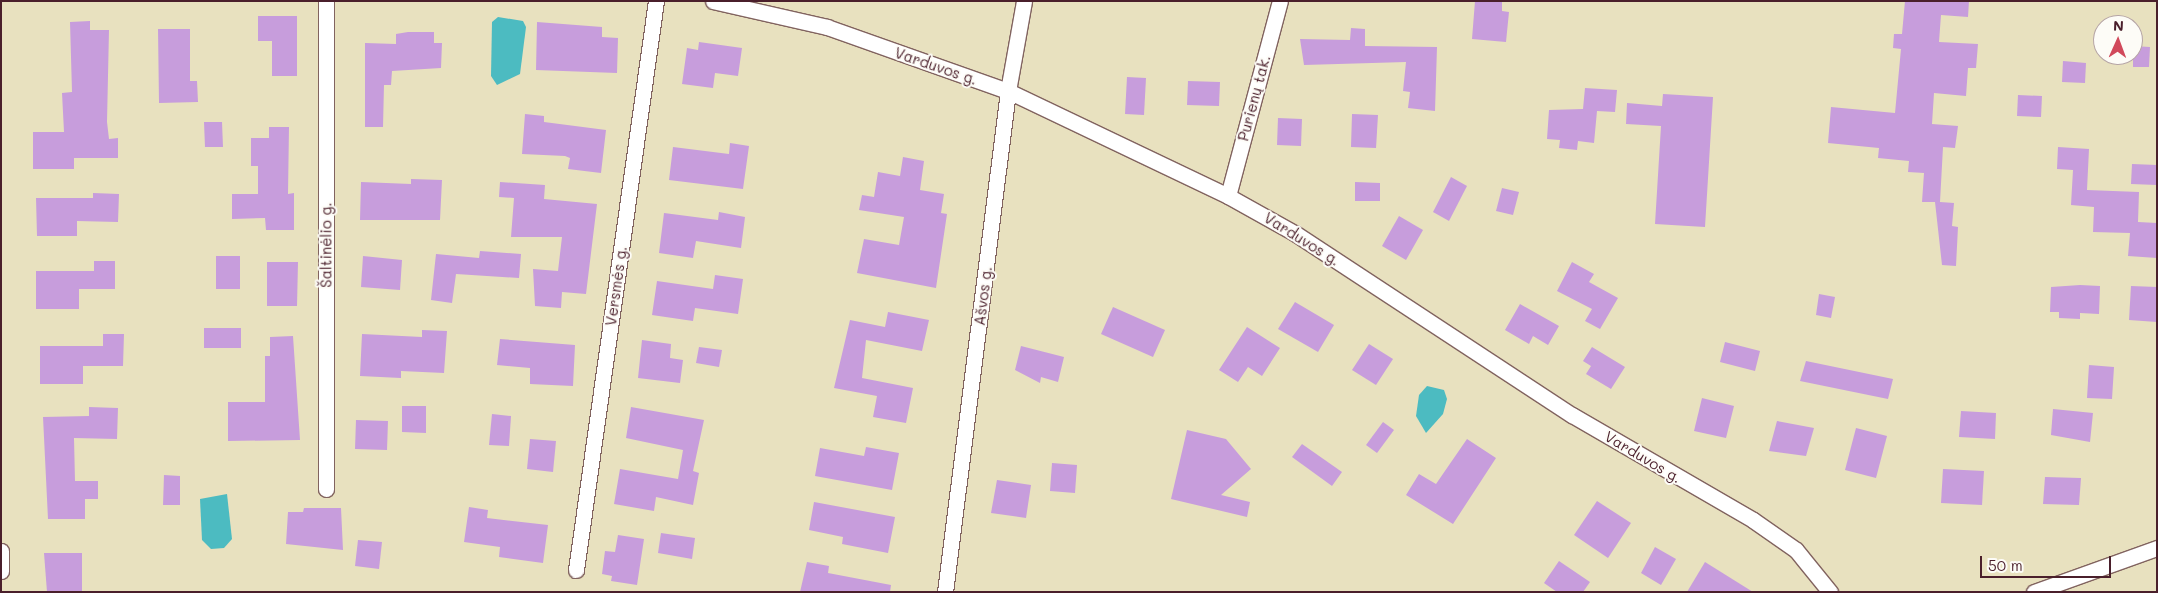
<!DOCTYPE html>
<meta charset="utf-8">
<style>
body{margin:0}
#map{position:relative;width:2158px;height:593px;overflow:hidden;background:#e8e1bf;font-family:Mali,sans-serif}
div>[style]{position:absolute}
[style*='--x']{left:calc(var(--x)*1px);top:calc(var(--y)*1px);width:calc(var(--w)*1px);rotate:calc(var(--a)*1deg)}
.water>*{inset:0;background:#4cbbc1}
.building>*{inset:0;background:#c79ddc}
.roads{filter:drop-shadow(1px 0 #81635f) drop-shadow(-1px 0 #81635f) drop-shadow(0 1px #81635f) drop-shadow(0 -1px #81635f)}
.minor>*{height:15px;margin:-7.5px;padding:0 7.5px;transform-origin:7.5px;border-radius:7.5px;background:#fff}
span{translate:-50% -50%;white-space:nowrap;text-align:center;line-height:1.15;-webkit-text-stroke:4px #fdfcf7;paint-order:stroke}
.street-label{font-size:15px;color:#4a1f2b}
.frame{position:absolute;inset:0;border:2px solid #4a1f2b;pointer-events:none}
.north{position:absolute;left:2093px;top:15px;width:50px;height:50px;box-sizing:border-box;background:#fdfcf7;border:1px solid #b5a4a5;border-radius:50%;rotate:2deg;font-size:14px;font-weight:700;line-height:20px;text-align:center;color:#4a1f2b}
.north::after{content:'';display:block;margin:auto;width:18px;height:22px;background:#d1495b;clip-path:polygon(50% 0,100% 100%,50% 72%,0 100%)}
.scale{position:absolute;left:1980px;top:556px;width:131px;height:22px;box-sizing:border-box;border:2px solid #4a1f2b;border-top:0;padding-left:6px;font-size:15px;line-height:18px;white-space:nowrap;color:#4a1f2b;-webkit-text-stroke:4px #fdfcf7;paint-order:stroke}
</style>
<div id="map">
<div class="water">
<i style="clip-path:polygon(498px 17px,523px 21px,526px 27px,520px 74px,497px 85px,491px 76px,492px 22px)"></i>
<i style="clip-path:polygon(1427px 386px,1444px 390px,1447px 399px,1443px 414px,1426px 433px,1416px 416px,1419px 395px)"></i>
<i style="clip-path:polygon(227px 494px,232px 539px,224px 548px,211px 549px,202px 540px,200px 499px)"></i>
</div>
<div class="building">
<i style="clip-path:polygon(1475px 1px,1502px 1px,1502px 11px,1509px 12px,1506px 42px,1472px 39px)"></i>
<i style="clip-path:polygon(1905px 1px,1969px 1px,1968px 17px,1941px 15px,1939px 42px,1978px 44px,1976px 68px,1968px 68px,1966px 96px,1934px 93px,1932px 124px,1958px 126px,1955px 148px,1943px 147px,1940px 202px,1954px 203px,1952px 226px,1958px 227px,1956px 266px,1942px 265px,1935px 202px,1922px 202px,1924px 173px,1908px 172px,1909px 161px,1878px 158px,1879px 148px,1828px 143px,1831px 107px,1895px 113px,1901px 49px,1893px 48px,1894px 34px,1902px 34px)"></i>
<i style="clip-path:polygon(258px 16px,297px 16px,297px 76px,272px 76px,272px 41px,258px 41px)"></i>
<i style="clip-path:polygon(90px 21px,90px 30px,109px 30px,107px 122px,109px 139px,118px 138px,118px 158px,74px 158px,74px 169px,33px 169px,33px 132px,64px 132px,62px 93px,72px 92px,70px 22px)"></i>
<i style="clip-path:polygon(537px 22px,602px 27px,602px 37px,618px 38px,617px 73px,536px 70px)"></i>
<i style="clip-path:polygon(1351px 28px,1365px 29px,1365px 46px,1437px 47px,1435px 111px,1408px 108px,1410px 92px,1403px 91px,1406px 62px,1304px 65px,1300px 39px,1350px 40px)"></i>
<i style="clip-path:polygon(158px 29px,190px 29px,190px 81px,197px 81px,198px 102px,159px 103px)"></i>
<i style="clip-path:polygon(408px 32px,434px 32px,434px 43px,442px 43px,441px 68px,392px 71px,391px 85px,384px 85px,383px 127px,365px 127px,365px 43px,396px 44px,396px 34px)"></i>
<i style="clip-path:polygon(699px 42px,742px 48px,738px 76px,715px 73px,713px 88px,682px 84px,687px 48px,698px 50px)"></i>
<i style="clip-path:polygon(2133px 46px,2150px 47px,2149px 67px,2133px 67px)"></i>
<i style="clip-path:polygon(2063px 61px,2086px 63px,2085px 83px,2062px 82px)"></i>
<i style="clip-path:polygon(1127px 77px,1146px 78px,1144px 115px,1125px 114px)"></i>
<i style="clip-path:polygon(1188px 81px,1220px 82px,1219px 106px,1187px 105px)"></i>
<i style="clip-path:polygon(1585px 88px,1617px 90px,1615px 112px,1597px 111px,1594px 143px,1578px 141px,1577px 150px,1559px 148px,1560px 140px,1547px 139px,1549px 110px,1583px 109px)"></i>
<i style="clip-path:polygon(1663px 94px,1713px 97px,1705px 227px,1655px 224px,1661px 126px,1626px 124px,1627px 103px,1662px 106px)"></i>
<i style="clip-path:polygon(2018px 95px,2042px 96px,2041px 117px,2017px 116px)"></i>
<i style="clip-path:polygon(525px 114px,544px 116px,544px 122px,606px 130px,601px 173px,568px 169px,570px 158px,565px 156px,522px 154px)"></i>
<i style="clip-path:polygon(1352px 114px,1378px 115px,1376px 148px,1351px 147px)"></i>
<i style="clip-path:polygon(1278px 118px,1302px 119px,1301px 146px,1277px 145px)"></i>
<i style="clip-path:polygon(204px 122px,222px 122px,223px 147px,205px 147px)"></i>
<i style="clip-path:polygon(269px 127px,289px 127px,288px 194px,294px 193px,294px 230px,266px 230px,265px 218px,232px 219px,232px 194px,258px 194px,258px 166px,251px 166px,251px 138px,269px 138px)"></i>
<i style="clip-path:polygon(730px 143px,749px 146px,743px 189px,669px 180px,673px 147px,729px 154px)"></i>
<i style="clip-path:polygon(2058px 147px,2089px 149px,2087px 190px,2139px 192px,2138px 222px,2157px 223px,2157px 258px,2128px 256px,2130px 233px,2093px 232px,2094px 207px,2071px 205px,2073px 170px,2057px 169px)"></i>
<i style="clip-path:polygon(903px 157px,924px 161px,920px 190px,944px 194px,941px 213px,947px 214px,936px 288px,857px 273px,864px 239px,899px 245px,904px 217px,859px 210px,862px 195px,874px 197px,878px 172px,900px 176px)"></i>
<i style="clip-path:polygon(2132px 164px,2157px 165px,2157px 185px,2131px 184px)"></i>
<i style="clip-path:polygon(1451px 177px,1467px 186px,1449px 221px,1433px 212px)"></i>
<i style="clip-path:polygon(411px 179px,442px 180px,440px 220px,360px 220px,361px 182px,411px 184px)"></i>
<i style="clip-path:polygon(500px 182px,545px 185px,544px 199px,597px 204px,586px 294px,562px 292px,561px 308px,535px 306px,533px 269px,558px 271px,562px 237px,511px 237px,514px 198px,499px 197px)"></i>
<i style="clip-path:polygon(1355px 182px,1380px 183px,1380px 201px,1355px 201px)"></i>
<i style="clip-path:polygon(1502px 188px,1519px 192px,1513px 215px,1496px 211px)"></i>
<i style="clip-path:polygon(93px 193px,119px 194px,118px 222px,77px 221px,77px 236px,37px 236px,36px 198px,93px 198px)"></i>
<i style="clip-path:polygon(719px 212px,745px 217px,741px 248px,696px 241px,693px 258px,659px 253px,664px 213px,718px 220px)"></i>
<i style="clip-path:polygon(1399px 216px,1423px 230px,1406px 260px,1382px 246px)"></i>
<i style="clip-path:polygon(480px 251px,521px 254px,519px 278px,456px 274px,452px 303px,431px 300px,436px 254px,479px 258px)"></i>
<i style="clip-path:polygon(216px 256px,240px 256px,240px 289px,216px 289px)"></i>
<i style="clip-path:polygon(363px 256px,402px 260px,400px 290px,361px 287px)"></i>
<i style="clip-path:polygon(94px 261px,115px 261px,115px 289px,79px 289px,79px 309px,36px 309px,36px 271px,94px 271px)"></i>
<i style="clip-path:polygon(267px 262px,298px 262px,297px 306px,267px 306px)"></i>
<i style="clip-path:polygon(1572px 262px,1594px 274px,1589px 282px,1618px 298px,1600px 329px,1585px 321px,1592px 309px,1557px 291px)"></i>
<i style="clip-path:polygon(715px 275px,743px 279px,738px 314px,695px 308px,693px 321px,652px 315px,657px 281px,713px 289px)"></i>
<i style="clip-path:polygon(2080px 285px,2100px 286px,2099px 314px,2080px 313px,2080px 319px,2059px 318px,2059px 312px,2050px 312px,2051px 287px)"></i>
<i style="clip-path:polygon(2131px 286px,2157px 287px,2157px 322px,2129px 320px)"></i>
<i style="clip-path:polygon(1819px 294px,1835px 297px,1831px 318px,1816px 315px)"></i>
<i style="clip-path:polygon(1295px 302px,1334px 325px,1318px 352px,1278px 329px)"></i>
<i style="clip-path:polygon(1520px 304px,1559px 326px,1548px 345px,1533px 336px,1529px 344px,1505px 330px)"></i>
<i style="clip-path:polygon(1113px 307px,1165px 330px,1153px 357px,1101px 334px)"></i>
<i style="clip-path:polygon(888px 312px,929px 320px,922px 351px,866px 340px,862px 378px,913px 388px,906px 423px,873px 417px,877px 396px,834px 388px,850px 320px,885px 327px)"></i>
<i style="clip-path:polygon(1247px 327px,1280px 348px,1262px 376px,1248px 367px,1238px 382px,1219px 370px)"></i>
<i style="clip-path:polygon(204px 328px,241px 328px,241px 348px,204px 348px)"></i>
<i style="clip-path:polygon(422px 330px,447px 331px,444px 373px,401px 371px,401px 378px,360px 376px,362px 334px,422px 337px)"></i>
<i style="clip-path:polygon(103px 334px,124px 334px,123px 366px,83px 366px,83px 384px,40px 384px,40px 346px,103px 346px)"></i>
<i style="clip-path:polygon(293px 336px,300px 440px,228px 441px,228px 402px,265px 402px,265px 356px,270px 356px,270px 337px)"></i>
<i style="clip-path:polygon(500px 339px,575px 345px,573px 386px,530px 384px,530px 368px,497px 365px)"></i>
<i style="clip-path:polygon(642px 340px,671px 344px,670px 358px,683px 360px,680px 383px,638px 378px)"></i>
<i style="clip-path:polygon(1725px 342px,1760px 351px,1755px 371px,1720px 362px)"></i>
<i style="clip-path:polygon(1369px 344px,1393px 359px,1376px 385px,1352px 370px)"></i>
<i style="clip-path:polygon(1021px 346px,1064px 357px,1058px 382px,1041px 377px,1040px 383px,1015px 370px)"></i>
<i style="clip-path:polygon(699px 347px,722px 350px,719px 367px,696px 363px)"></i>
<i style="clip-path:polygon(1592px 347px,1625px 367px,1611px 389px,1586px 374px,1591px 366px,1583px 361px)"></i>
<i style="clip-path:polygon(1806px 361px,1893px 379px,1888px 399px,1800px 381px)"></i>
<i style="clip-path:polygon(2089px 365px,2114px 367px,2112px 399px,2087px 398px)"></i>
<i style="clip-path:polygon(1702px 398px,1734px 406px,1726px 438px,1694px 431px)"></i>
<i style="clip-path:polygon(402px 406px,426px 406px,426px 433px,402px 432px)"></i>
<i style="clip-path:polygon(89px 407px,118px 408px,117px 439px,74px 438px,75px 481px,98px 481px,98px 499px,85px 499px,85px 519px,48px 519px,43px 417px,89px 416px)"></i>
<i style="clip-path:polygon(631px 407px,704px 420px,693px 471px,699px 473px,693px 505px,656px 497px,654px 511px,614px 504px,620px 469px,678px 479px,683px 450px,626px 438px)"></i>
<i style="clip-path:polygon(2053px 409px,2093px 413px,2090px 442px,2051px 435px)"></i>
<i style="clip-path:polygon(1961px 411px,1996px 413px,1995px 439px,1959px 437px)"></i>
<i style="clip-path:polygon(492px 414px,511px 416px,509px 446px,489px 445px)"></i>
<i style="clip-path:polygon(356px 420px,388px 421px,387px 450px,355px 449px)"></i>
<i style="clip-path:polygon(1777px 421px,1814px 428px,1806px 456px,1769px 451px)"></i>
<i style="clip-path:polygon(1383px 422px,1394px 430px,1377px 453px,1366px 445px)"></i>
<i style="clip-path:polygon(1856px 428px,1887px 436px,1876px 478px,1845px 470px)"></i>
<i style="clip-path:polygon(1187px 430px,1226px 439px,1251px 469px,1221px 495px,1250px 502px,1247px 517px,1171px 499px)"></i>
<i style="clip-path:polygon(530px 439px,556px 441px,553px 472px,527px 469px)"></i>
<i style="clip-path:polygon(1467px 439px,1496px 458px,1453px 524px,1406px 495px,1419px 474px,1436px 484px)"></i>
<i style="clip-path:polygon(1302px 444px,1342px 472px,1332px 486px,1292px 457px)"></i>
<i style="clip-path:polygon(866px 447px,899px 453px,892px 490px,815px 476px,820px 448px,864px 456px)"></i>
<i style="clip-path:polygon(1052px 463px,1077px 465px,1075px 493px,1050px 491px)"></i>
<i style="clip-path:polygon(1943px 469px,1984px 471px,1982px 505px,1941px 503px)"></i>
<i style="clip-path:polygon(164px 475px,180px 476px,180px 505px,163px 505px)"></i>
<i style="clip-path:polygon(2045px 477px,2081px 478px,2079px 505px,2043px 504px)"></i>
<i style="clip-path:polygon(997px 480px,1031px 485px,1026px 518px,991px 513px)"></i>
<i style="clip-path:polygon(1597px 501px,1631px 523px,1608px 558px,1574px 535px)"></i>
<i style="clip-path:polygon(814px 502px,895px 517px,888px 553px,842px 544px,843px 537px,809px 530px)"></i>
<i style="clip-path:polygon(469px 507px,488px 510px,487px 518px,548px 525px,543px 563px,499px 557px,500px 547px,464px 542px)"></i>
<i style="clip-path:polygon(304px 508px,341px 508px,343px 550px,286px 544px,288px 512px,303px 512px)"></i>
<i style="clip-path:polygon(661px 533px,695px 538px,692px 559px,658px 553px)"></i>
<i style="clip-path:polygon(618px 535px,644px 539px,637px 585px,611px 581px,612px 576px,602px 574px,605px 551px,615px 552px)"></i>
<i style="clip-path:polygon(358px 540px,382px 542px,379px 569px,355px 566px)"></i>
<i style="clip-path:polygon(1655px 547px,1676px 559px,1661px 585px,1641px 573px)"></i>
<i style="clip-path:polygon(44px 553px,82px 553px,82px 592px,47px 592px)"></i>
<i style="clip-path:polygon(1559px 561px,1590px 582px,1583px 592px,1557px 592px,1544px 583px)"></i>
<i style="clip-path:polygon(807px 562px,829px 566px,828px 573px,891px 585px,890px 592px,800px 592px)"></i>
<i style="clip-path:polygon(1705px 562px,1753px 592px,1687px 592px)"></i>
</div>
<div class="roads">
<div class="minor">
<i style="--x:326;--y:1;--w:488;--a:90"></i>
<i style="--x:713;--y:1;--w:117;--a:12.8"></i>
<i style="--x:827;--y:27;--w:192;--a:19.5"></i>
<i style="--x:1008;--y:91;--w:244;--a:25.5"></i>
<i style="--x:1228;--y:196;--w:78;--a:29.2"></i>
<i style="--x:1296;--y:234;--w:330;--a:33.3"></i>
<i style="--x:1572;--y:415;--w:209;--a:30.1"></i>
<i style="--x:1753;--y:520;--w:52;--a:34.9"></i>
<i style="--x:1796;--y:550;--w:54;--a:51"></i>
<i style="--x:1228;--y:196;--w:202;--a:-75.1"></i>
<i style="--x:1;--y:551;--w:20;--a:90"></i>
<i style="--x:576;--y:570;--w:575;--a:-82"></i>
<i style="--x:945;--y:592;--w:505;--a:-82.83"></i>
<i style="--x:1008;--y:91;--w:91;--a:-79.9"></i>
<i style="--x:2034;--y:592;--w:131;--a:-19.7"></i>
</div>
</div>
<div class="street-label">
<span style="left:936px;top:66px;rotate:19deg">Varduvos g.</span>
<span style="left:1254px;top:98px;rotate:-75deg">Purienų tak.</span>
<span style="left:1302px;top:239px;rotate:32deg">Varduvos g.</span>
<span style="left:326px;top:245px;rotate:-90deg">Šaltinėlio g.</span>
<span style="left:616px;top:286px;rotate:-82deg">Versmės g.</span>
<span style="left:983px;top:296px;rotate:-83deg">Ašvos g.</span>
<span style="left:1643px;top:457px;rotate:31deg">Varduvos g.</span>
</div>
<div class="frame"></div>
<div class="north">N</div>
<div class="scale">50 m</div>
</div>
